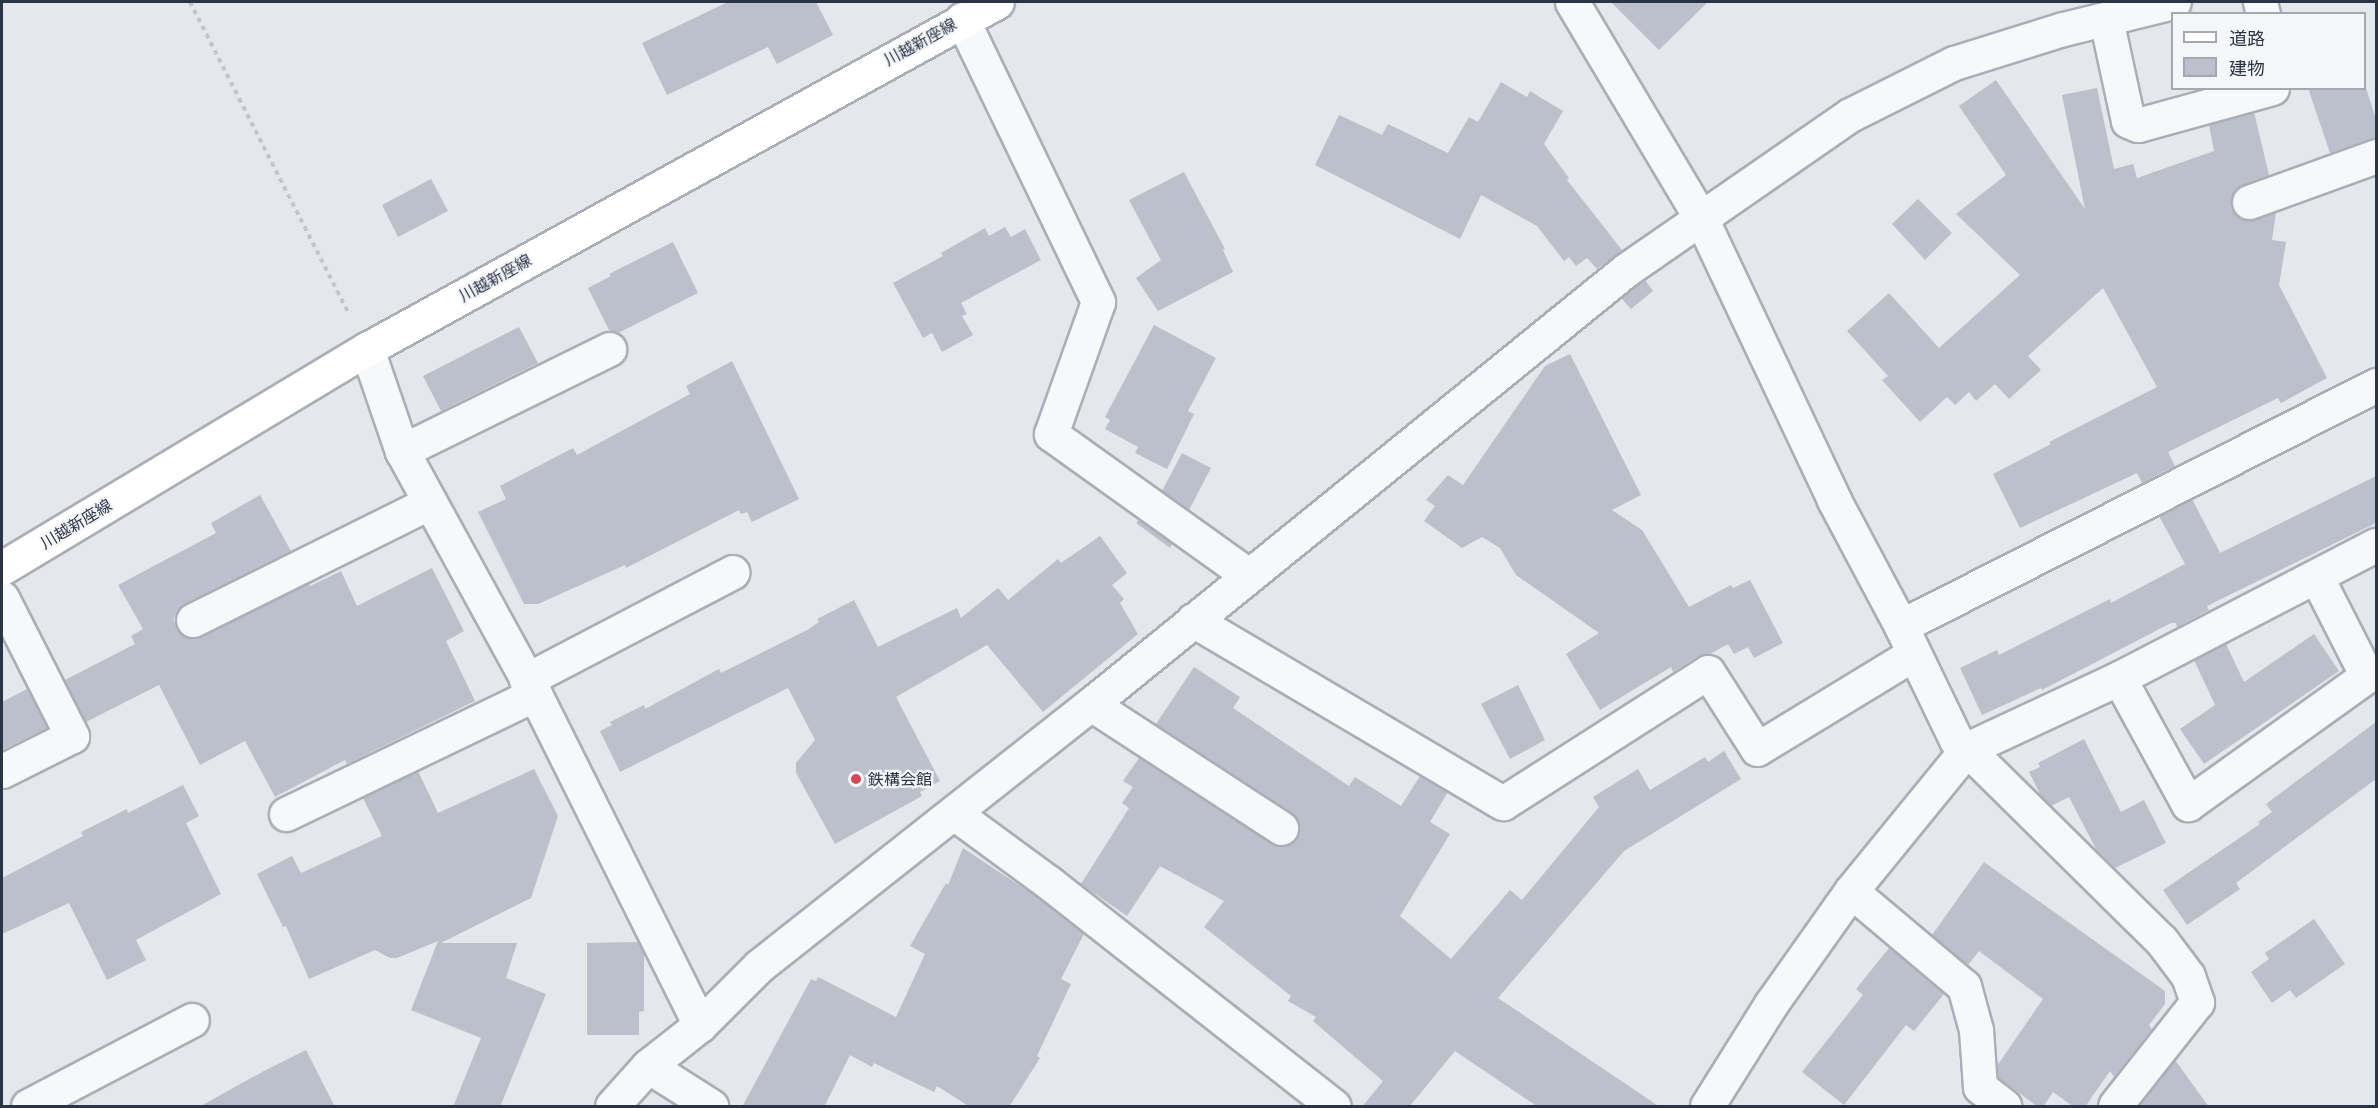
<!DOCTYPE html>
<meta charset="utf-8">
<style>
body{margin:0}
#map{position:relative;width:2378px;height:1108px;overflow:hidden;background:#e4e7ec;font-family:Ubuntu,"Noto Sans JP",sans-serif}
div>[style]{position:absolute}
[style*='--x']{left:calc(var(--x)*1px);top:calc(var(--y)*1px);width:calc(var(--w)*1px);rotate:calc(var(--a)*1deg)}
.building>*{inset:0;background:#bbc0ca}
.path>*{height:4px;margin-top:-2px;transform-origin:0;background:repeating-linear-gradient(90deg,#c2c5cb 0 4.5px,transparent 0 9px)}
.roads{filter:drop-shadow(2px 0 #a9aeb7) drop-shadow(-2px 0 #a9aeb7) drop-shadow(0 2px #a9aeb7) drop-shadow(0 -2px #a9aeb7)}
.minor>*{height:33px;margin:-16.5px;padding:0 16.5px;transform-origin:16.5px;border-radius:16.5px;background:#f7f8fa}
.major>*{height:33px;margin:-16.5px;padding:0 16.5px;transform-origin:16.5px;border-radius:16.5px;background:#fff}
.dots>*{width:16px;height:16px;translate:-50% -50%;box-sizing:border-box;border:3px solid #f4f6f9;border-radius:50%}
span{translate:-50% -50%;white-space:nowrap;text-align:center;line-height:1.15;-webkit-text-stroke:4.5px #f4f6f9;paint-order:stroke}
.street-label{font-size:16px;color:#2b3445}
.poi-label{font-size:16px;color:#2b3445}
.left{translate:0 -50%;text-align:left}
.frame{position:absolute;inset:0;border:3px solid #2b3445;pointer-events:none}
.legend{position:absolute;left:2171px;top:12px;width:195px;height:78px;box-sizing:border-box;background:#f4f6f9;border:2px solid #a4a8b1;margin:0;padding:8px 10px;list-style:none;font-size:18px;color:#2b3445}
.legend li{display:flex;align-items:center;gap:12px;height:30px}
.legend b{width:30px;border:2px solid #a4a8b1}
</style>
<div id="map">
<div class="building">
<i style="clip-path:polygon(728px 2px,816px 2px,833px 35px,777px 64px,768px 47px,667px 95px,642px 43px)"></i>
<i style="clip-path:polygon(1611px 2px,1708px 2px,1659px 50px)"></i>
<i style="clip-path:polygon(1996px 80px,2085px 209px,2062px 95px,2097px 88px,2114px 169px,2133px 164px,2137px 178px,2214px 151px,2209px 125px,2254px 112px,2269px 175px,2235px 190px,2231px 198px,2231px 208px,2237px 217px,2246px 220px,2276px 212px,2272px 240px,2286px 242px,2279px 285px,2327px 378px,2281px 403px,2278px 398px,2168px 452px,2175px 466px,2142px 483px,2137px 473px,2020px 528px,1993px 474px,2051px 444px,2049px 442px,2157px 387px,2103px 288px,2028px 356px,2041px 370px,2009px 399px,1995px 384px,1976px 401px,1969px 392px,1955px 405px,1947px 397px,1920px 422px,1882px 380px,1888px 376px,1847px 331px,1889px 293px,1939px 348px,2020px 275px,1956px 214px,2006px 175px,1959px 106px)"></i>
<i style="clip-path:polygon(1501px 82px,1527px 97px,1530px 91px,1563px 111px,1544px 144px,1569px 178px,1567px 180px,1622px 250px,1597px 269px,1587px 258px,1576px 266px,1569px 257px,1564px 261px,1537px 226px,1481px 195px,1460px 239px,1315px 165px,1339px 115px,1382px 135px,1388px 124px,1448px 153px,1469px 117px,1478px 122px)"></i>
<i style="clip-path:polygon(2308px 88px,2366px 88px,2376px 119px,2376px 138px,2330px 153px)"></i>
<i style="clip-path:polygon(1184px 172px,1225px 249px,1223px 250px,1233px 272px,1158px 311px,1136px 278px,1161px 260px,1129px 200px)"></i>
<i style="clip-path:polygon(431px 179px,448px 211px,398px 237px,382px 205px)"></i>
<i style="clip-path:polygon(1918px 199px,1952px 233px,1925px 260px,1892px 224px)"></i>
<i style="clip-path:polygon(1005px 227px,1011px 237px,1025px 229px,1041px 260px,961px 303px,967px 314px,962px 316px,973px 335px,942px 352px,932px 333px,923px 338px,893px 283px,943px 256px,941px 253px,985px 228px,989px 236px)"></i>
<i style="clip-path:polygon(673px 242px,698px 293px,618px 333px,609px 330px,588px 288px,611px 276px,609px 274px)"></i>
<i style="clip-path:polygon(1645px 280px,1653px 291px,1631px 309px,1621px 298px)"></i>
<i style="clip-path:polygon(1154px 325px,1216px 358px,1188px 411px,1194px 414px,1167px 469px,1135px 453px,1138px 447px,1105px 429px,1110px 420px,1105px 417px)"></i>
<i style="clip-path:polygon(519px 327px,538px 363px,441px 411px,423px 376px)"></i>
<i style="clip-path:polygon(1570px 354px,1641px 495px,1612px 510px,1642px 530px,1689px 607px,1731px 585px,1733px 588px,1750px 580px,1783px 643px,1754px 658px,1748px 647px,1734px 654px,1728px 644px,1710px 654px,1698px 656px,1673px 672px,1671px 667px,1600px 710px,1566px 654px,1599px 633px,1516px 575px,1500px 548px,1482px 537px,1462px 548px,1424px 521px,1435px 506px,1426px 500px,1448px 475px,1463px 485px,1545px 366px)"></i>
<i style="clip-path:polygon(732px 361px,799px 499px,752px 522px,747px 512px,741px 514px,739px 510px,626px 568px,625px 565px,538px 604px,524px 604px,478px 512px,506px 499px,500px 486px,573px 448px,577px 455px,690px 394px,686px 386px)"></i>
<i style="clip-path:polygon(1182px 453px,1211px 468px,1189px 510px,1162px 491px)"></i>
<i style="clip-path:polygon(2376px 476px,2376px 523px,2207px 606px,2209px 610px,2177px 627px,2176px 623px,2171px 623px,2042px 690px,2041px 688px,1982px 715px,1960px 668px,1997px 650px,1999px 655px,2110px 599px,2111px 603px,2185px 564px,2159px 516px,2192px 499px,2220px 553px)"></i>
<i style="clip-path:polygon(260px 495px,291px 551px,184px 604px,177px 610px,174px 619px,176px 628px,182px 635px,191px 639px,201px 637px,309px 584px,310px 586px,341px 571px,357px 606px,432px 568px,464px 631px,446px 641px,475px 701px,347px 764px,345px 760px,275px 797px,245px 741px,200px 765px,159px 685px,86px 722px,65px 680px,135px 644px,131px 636px,143px 629px,118px 585px,216px 533px,211px 523px)"></i>
<i style="clip-path:polygon(1139px 520px,1172px 544px,1170px 548px,1136px 523px)"></i>
<i style="clip-path:polygon(1100px 536px,1127px 573px,1112px 585px,1124px 599px,1120px 603px,1138px 634px,1043px 712px,987px 645px,896px 697px,940px 781px,920px 792px,922px 796px,835px 844px,796px 773px,796px 763px,815px 740px,788px 688px,620px 772px,600px 731px,612px 725px,610px 722px,644px 705px,645px 709px,719px 669px,721px 673px,807px 630px,819px 622px,817px 619px,854px 600px,878px 647px,957px 608px,961px 618px,998px 588px,1008px 600px,1058px 559px,1061px 563px)"></i>
<i style="clip-path:polygon(2314px 634px,2339px 671px,2204px 764px,2180px 729px,2215px 705px,2194px 660px,2226px 644px,2244px 682px)"></i>
<i style="clip-path:polygon(1194px 667px,1240px 697px,1233px 708px,1349px 786px,1355px 777px,1401px 806px,1420px 776px,1448px 792px,1430px 822px,1450px 834px,1400px 916px,1451px 959px,1510px 890px,1522px 900px,1599px 807px,1593px 797px,1638px 769px,1650px 790px,1705px 757px,1708px 762px,1724px 751px,1741px 779px,1624px 851px,1498px 998px,1660px 1107px,1538px 1107px,1455px 1051px,1409px 1107px,1362px 1107px,1383px 1081px,1313px 1021px,1316px 1017px,1288px 1001px,1291px 996px,1204px 927px,1224px 901px,1160px 866px,1127px 916px,1081px 884px,1129px 808px,1122px 803px,1133px 787px,1123px 781px,1139px 758px,1271px 844px,1279px 847px,1289px 845px,1297px 838px,1300px 830px,1298px 820px,1291px 812px,1156px 724px)"></i>
<i style="clip-path:polygon(1518px 685px,1545px 740px,1510px 759px,1481px 704px)"></i>
<i style="clip-path:polygon(27px 689px,47px 728px,2px 750px,2px 702px)"></i>
<i style="clip-path:polygon(2376px 722px,2376px 779px,2236px 883px,2240px 889px,2187px 925px,2163px 890px,2260px 824px,2258px 822px,2272px 812px,2266px 804px)"></i>
<i style="clip-path:polygon(2084px 739px,2121px 812px,2144px 800px,2166px 843px,2115px 868px,2096px 849px,2069px 797px,2051px 806px,2041px 796px,2029px 772px,2040px 767px,2038px 763px)"></i>
<i style="clip-path:polygon(534px 769px,558px 816px,531px 898px,441px 943px,517px 943px,506px 978px,546px 994px,500px 1107px,453px 1107px,481px 1038px,411px 1010px,438px 941px,397px 958px,390px 958px,375px 950px,309px 979px,286px 926px,283px 927px,257px 874px,292px 856px,301px 873px,382px 836px,363px 798px,418px 771px,438px 813px)"></i>
<i style="clip-path:polygon(183px 785px,199px 816px,186px 823px,221px 894px,136px 940px,146px 960px,107px 980px,69px 903px,2px 934px,2px 878px,83px 836px,81px 832px,127px 809px,128px 813px)"></i>
<i style="clip-path:polygon(963px 848px,1037px 897px,1084px 934px,1061px 979px,1071px 984px,1037px 1056px,1040px 1058px,1009px 1107px,970px 1107px,937px 1086px,934px 1092px,874px 1063px,872px 1067px,850px 1055px,824px 1107px,742px 1107px,811px 979px,816px 981px,818px 977px,896px 1017px,925px 954px,910px 946px,946px 883px,948px 885px)"></i>
<i style="clip-path:polygon(1984px 862px,2165px 991px,2165px 1004px,2149px 1025px,2152px 1029px,2114px 1077px,2110px 1071px,2085px 1107px,2074px 1107px,2053px 1092px,2043px 1107px,2038px 1107px,1998px 1077px,1997px 1066px,2043px 999px,1979px 951px,1968px 965px,1932px 935px)"></i>
<i style="clip-path:polygon(2314px 919px,2345px 964px,2296px 998px,2290px 990px,2272px 1003px,2251px 972px,2269px 959px,2265px 953px)"></i>
<i style="clip-path:polygon(638px 942px,644px 954px,644px 1011px,639px 1012px,639px 1035px,587px 1035px,587px 943px)"></i>
<i style="clip-path:polygon(1889px 948px,1944px 994px,1914px 1031px,1906px 1025px,1844px 1105px,1802px 1072px,1863px 995px,1856px 989px)"></i>
<i style="clip-path:polygon(306px 1050px,335px 1107px,199px 1107px,262px 1072px)"></i>
<i style="clip-path:polygon(2175px 1060px,2209px 1107px,2138px 1107px)"></i>
</div>
<div class="path">
<i style="--x:190;--y:2;--w:350;--a:63"></i>
</div>
<div class="roads">
<div class="minor">
<i style="--x:1572;--y:2;--w:252;--a:59.2"></i>
<i style="--x:1701;--y:218;--w:312;--a:64.7"></i>
<i style="--x:1834;--y:500;--w:143;--a:62"></i>
<i style="--x:1901;--y:626;--w:127;--a:64.2"></i>
<i style="--x:1956;--y:740;--w:14;--a:39"></i>
<i style="--x:1967;--y:749;--w:168;--a:-25"></i>
<i style="--x:2119;--y:678;--w:289;--a:-27.4"></i>
<i style="--x:2260;--y:2;--w:12;--a:76"></i>
<i style="--x:962;--y:19;--w:314;--a:64.3"></i>
<i style="--x:1098;--y:302;--w:140;--a:109.6"></i>
<i style="--x:1051;--y:434;--w:242;--a:35.6"></i>
<i style="--x:2106;--y:19;--w:104;--a:77.8"></i>
<i style="--x:2128;--y:121;--w:11;--a:22"></i>
<i style="--x:2138;--y:125;--w:139;--a:-15.4"></i>
<i style="--x:2249;--y:202;--w:135;--a:-19.9"></i>
<i style="--x:367;--y:349;--w:108;--a:71.1"></i>
<i style="--x:402;--y:451;--w:277;--a:61.3"></i>
<i style="--x:535;--y:694;--w:370;--a:63.5"></i>
<i style="--x:402;--y:451;--w:231;--a:-26.2"></i>
<i style="--x:2;--y:598;--w:155;--a:63.1"></i>
<i style="--x:72;--y:736;--w:78;--a:153.4"></i>
<i style="--x:193;--y:620;--w:263;--a:-26.4"></i>
<i style="--x:1193;--y:620;--w:360;--a:30.6"></i>
<i style="--x:1503;--y:803;--w:243;--a:-32.6"></i>
<i style="--x:1708;--y:672;--w:91;--a:57.5"></i>
<i style="--x:1757;--y:749;--w:183;--a:-31.3"></i>
<i style="--x:1901;--y:626;--w:533;--a:-26.9"></i>
<i style="--x:2119;--y:678;--w:144;--a:61.3"></i>
<i style="--x:2188;--y:804;--w:220;--a:-35.6"></i>
<i style="--x:2367;--y:676;--w:112;--a:-117"></i>
<i style="--x:526;--y:680;--w:233;--a:-27.6"></i>
<i style="--x:1091;--y:704;--w:227;--a:33.1"></i>
<i style="--x:954;--y:813;--w:117;--a:36.3"></i>
<i style="--x:1048;--y:882;--w:363;--a:38.1"></i>
<i style="--x:286;--y:814;--w:276;--a:-25.7"></i>
<i style="--x:1851;--y:891;--w:148;--a:40.1"></i>
<i style="--x:1964;--y:986;--w:46;--a:74.7"></i>
<i style="--x:1976;--y:1030;--w:57;--a:86"></i>
<i style="--x:1980;--y:1087;--w:31;--a:38"></i>
<i style="--x:648;--y:1066;--w:75;--a:32.4"></i>
<i style="--x:28;--y:1106;--w:185;--a:-27.7"></i>
<i style="--x:612;--y:1106;--w:54;--a:-48"></i>
<i style="--x:648;--y:1066;--w:66;--a:-38.3"></i>
<i style="--x:700;--y:1025;--w:83;--a:-45"></i>
<i style="--x:759;--y:966;--w:423;--a:-38.3"></i>
<i style="--x:1091;--y:704;--w:689;--a:-39.05"></i>
<i style="--x:1626;--y:270;--w:272;--a:-34.7"></i>
<i style="--x:1850;--y:115;--w:116;--a:-26.6"></i>
<i style="--x:1954;--y:63;--w:114;--a:-17.3"></i>
<i style="--x:2063;--y:29;--w:114;--a:-13.7"></i>
<i style="--x:1707;--y:1106;--w:120;--a:-57.9"></i>
<i style="--x:1771;--y:1004;--w:138;--a:-54.7"></i>
<i style="--x:1851;--y:891;--w:183;--a:-50.8"></i>
<i style="--x:1967;--y:749;--w:272;--a:44.6"></i>
<i style="--x:2161;--y:940;--w:45;--a:53.1"></i>
<i style="--x:2188;--y:976;--w:28;--a:71"></i>
<i style="--x:2197;--y:1002;--w:132;--a:128.3"></i>
</div>
<div class="major">
<i style="--x:2;--y:568;--w:426;--a:-31"></i>
<i style="--x:367;--y:349;--w:719;--a:-28.85"></i>
</div>
</div>
<div class="dots">
<i style="left:856px;top:779px;background:#d1495b"></i>
</div>
<div class="street-label">
<span style="left:920px;top:42px;rotate:-29deg">川越新座線</span>
<span style="left:495px;top:278px;rotate:-29deg">川越新座線</span>
<span style="left:76px;top:524px;rotate:-31deg">川越新座線</span>
</div>
<div class="poi-label">
<span class="left" style="left:868px;top:779px">鉄構会館</span>
</div>
<div class="frame"></div>
<ul class="legend">
<li><b style="height:8px;background:#fff"></b>道路</li>
<li><b style="height:16px;background:#bbc0ca"></b>建物</li>
</ul>
</div>
